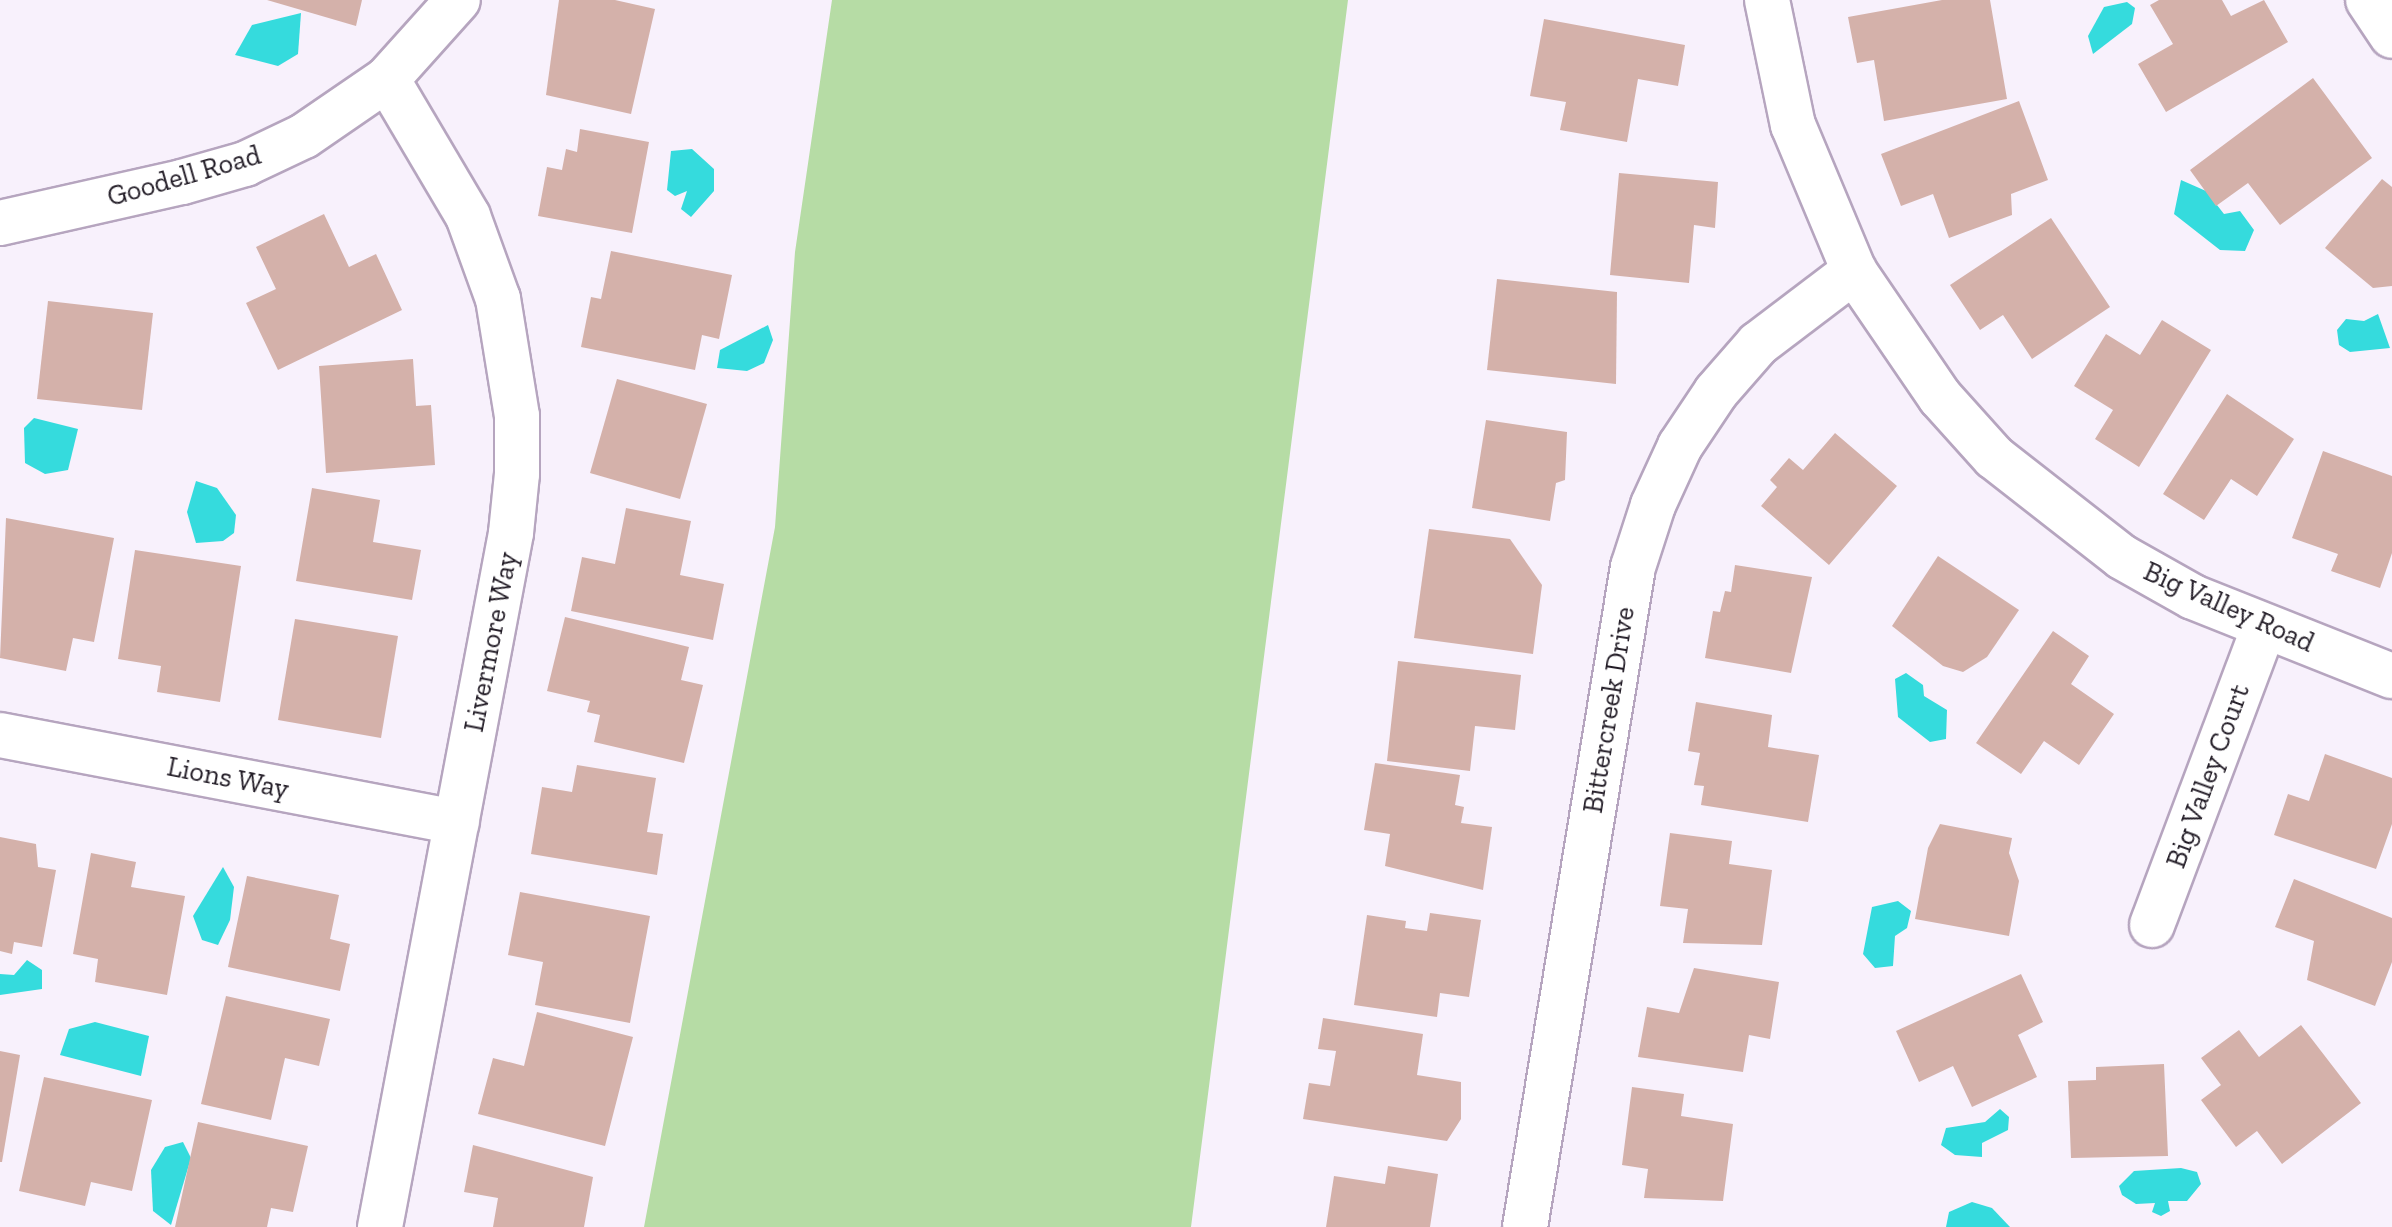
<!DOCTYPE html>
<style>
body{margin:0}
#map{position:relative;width:2392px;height:1227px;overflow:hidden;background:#f8f1fc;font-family:"Zilla Slab",serif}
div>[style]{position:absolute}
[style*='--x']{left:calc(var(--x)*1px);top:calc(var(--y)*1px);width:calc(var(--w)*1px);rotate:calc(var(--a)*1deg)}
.green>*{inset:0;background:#b6dca5}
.water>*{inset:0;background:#35dbdd}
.building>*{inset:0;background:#d4b1aa}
.roads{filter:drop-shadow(2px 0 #b6a5bf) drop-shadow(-2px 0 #b6a5bf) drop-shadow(0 2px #b6a5bf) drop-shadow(0 -2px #b6a5bf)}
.minor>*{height:44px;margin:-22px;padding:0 22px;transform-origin:22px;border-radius:22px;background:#fff}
span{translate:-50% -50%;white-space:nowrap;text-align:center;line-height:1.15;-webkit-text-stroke:6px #fff;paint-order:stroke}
.street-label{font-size:28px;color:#211b25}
</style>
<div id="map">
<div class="green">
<i style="clip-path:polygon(832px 0,1348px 0,1191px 1227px,644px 1227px,775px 527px,795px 252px)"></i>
</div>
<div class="water">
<i style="clip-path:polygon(2127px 2px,2135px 8px,2132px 24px,2093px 54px,2088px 36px,2104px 7px)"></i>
<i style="clip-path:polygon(301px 13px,298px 54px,278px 66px,235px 55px,252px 25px)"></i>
<i style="clip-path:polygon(692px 149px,714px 169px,714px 191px,691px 217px,681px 209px,687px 191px,675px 196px,667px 190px,671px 151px)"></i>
<i style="clip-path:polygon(2181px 180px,2206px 191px,2224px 214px,2240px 211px,2254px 230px,2245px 251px,2220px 250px,2174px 214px)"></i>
<i style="clip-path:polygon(2378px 314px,2390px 348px,2350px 352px,2339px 345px,2337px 330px,2346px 319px,2364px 321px)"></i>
<i style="clip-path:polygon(768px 325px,773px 340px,764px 363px,747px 371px,717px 368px,720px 350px)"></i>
<i style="clip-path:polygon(34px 418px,78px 429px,68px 470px,45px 474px,25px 463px,24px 428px)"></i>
<i style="clip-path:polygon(196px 481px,217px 488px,236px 515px,234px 533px,223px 541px,196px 543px,187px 512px)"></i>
<i style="clip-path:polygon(1906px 673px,1923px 685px,1924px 696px,1947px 710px,1946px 739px,1930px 742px,1898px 717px,1895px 679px)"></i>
<i style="clip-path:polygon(223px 867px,234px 887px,230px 920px,218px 945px,202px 940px,193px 916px)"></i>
<i style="clip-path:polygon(1898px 901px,1911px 911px,1907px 928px,1895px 936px,1893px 966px,1875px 968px,1863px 954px,1872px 907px)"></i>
<i style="clip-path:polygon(27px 960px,42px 970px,42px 989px,0 995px,0 974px,14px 975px)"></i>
<i style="clip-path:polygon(95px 1022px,149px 1036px,141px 1076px,60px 1055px,69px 1029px)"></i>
<i style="clip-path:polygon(2000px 1109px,2009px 1117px,2008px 1130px,1982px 1143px,1982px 1157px,1955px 1155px,1941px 1145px,1946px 1128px,1985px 1122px)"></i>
<i style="clip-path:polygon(183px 1142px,191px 1158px,171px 1225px,153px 1211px,151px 1170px,165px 1147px)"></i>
<i style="clip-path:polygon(2181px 1168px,2197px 1172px,2201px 1184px,2187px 1201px,2168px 1201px,2170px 1211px,2161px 1216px,2152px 1212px,2155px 1203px,2136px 1204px,2122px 1195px,2119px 1186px,2134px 1171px)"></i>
<i style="clip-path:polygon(1972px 1202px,1992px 1208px,2010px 1227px,1946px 1227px,1949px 1212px)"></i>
</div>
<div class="building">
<i style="clip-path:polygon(267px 0,362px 0,356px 26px)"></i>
<i style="clip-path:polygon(559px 0,615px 0,655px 9px,631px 114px,546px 95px)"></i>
<i style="clip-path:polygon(1942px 0,1990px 0,2007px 99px,1884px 121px,1874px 60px,1857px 63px,1848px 17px)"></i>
<i style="clip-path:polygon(2159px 0,2222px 0,2231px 16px,2264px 0,2288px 42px,2166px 112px,2138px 64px,2173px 44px,2150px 5px)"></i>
<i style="clip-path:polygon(1544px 19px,1685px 45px,1678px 86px,1638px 79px,1627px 142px,1560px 130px,1566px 102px,1530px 96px)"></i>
<i style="clip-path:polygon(2313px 78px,2372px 158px,2280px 225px,2248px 183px,2216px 206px,2190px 170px)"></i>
<i style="clip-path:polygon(2019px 101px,2048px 180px,2011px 194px,2012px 215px,1949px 238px,1933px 194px,1901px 206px,1881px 154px)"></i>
<i style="clip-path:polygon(580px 129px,649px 142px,632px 233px,538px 216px,547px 167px,562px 170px,566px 149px,577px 152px)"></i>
<i style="clip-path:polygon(1619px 173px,1718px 182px,1715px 228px,1694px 225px,1689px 283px,1610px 275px)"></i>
<i style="clip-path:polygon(2382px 179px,2392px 187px,2392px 286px,2373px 288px,2325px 248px)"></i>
<i style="clip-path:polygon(324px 214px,349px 267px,376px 254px,402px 310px,278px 370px,246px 303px,276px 289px,256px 247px)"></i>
<i style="clip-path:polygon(2051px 218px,2110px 307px,2032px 359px,2003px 315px,1980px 330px,1950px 285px)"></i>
<i style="clip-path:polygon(611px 251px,732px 275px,719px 339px,702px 335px,695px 370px,581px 347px,591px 297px,601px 299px)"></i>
<i style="clip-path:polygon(1497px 279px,1617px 292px,1616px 384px,1487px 370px)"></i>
<i style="clip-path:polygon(48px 301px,153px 313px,142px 410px,37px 399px)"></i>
<i style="clip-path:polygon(2162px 320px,2211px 350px,2139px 467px,2095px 439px,2113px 410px,2074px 386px,2106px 334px,2140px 355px)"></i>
<i style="clip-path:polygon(413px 359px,416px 406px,431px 405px,435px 465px,326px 473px,319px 366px)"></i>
<i style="clip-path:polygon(617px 379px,707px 404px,680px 499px,590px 473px)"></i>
<i style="clip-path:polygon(2227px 394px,2294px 439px,2257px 496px,2231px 479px,2204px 520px,2163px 494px)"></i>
<i style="clip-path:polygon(1486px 420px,1567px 432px,1565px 480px,1556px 483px,1550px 521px,1472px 508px)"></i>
<i style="clip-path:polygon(1835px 433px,1897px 486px,1829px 565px,1761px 506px,1777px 487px,1770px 480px,1789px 458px,1803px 470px)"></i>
<i style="clip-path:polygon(2323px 451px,2392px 476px,2392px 553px,2380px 588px,2331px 571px,2338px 554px,2292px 538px)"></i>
<i style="clip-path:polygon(312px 488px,380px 500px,373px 542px,421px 550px,412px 600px,296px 581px)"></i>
<i style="clip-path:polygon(626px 508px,691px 521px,680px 575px,724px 584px,713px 640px,571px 611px,582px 557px,615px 564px)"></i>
<i style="clip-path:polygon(6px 518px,114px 538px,94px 642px,73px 638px,66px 671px,0 658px)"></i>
<i style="clip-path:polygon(1429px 529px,1510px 539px,1542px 585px,1533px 654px,1414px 638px)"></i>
<i style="clip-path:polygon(135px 550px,241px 566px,220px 702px,157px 692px,161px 666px,118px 659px)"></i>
<i style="clip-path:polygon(1938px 556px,2019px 610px,1987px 657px,1963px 672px,1943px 666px,1892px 626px)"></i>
<i style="clip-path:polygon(1735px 565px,1812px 577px,1791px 673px,1705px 658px,1713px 611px,1720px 612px,1725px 591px,1731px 592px)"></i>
<i style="clip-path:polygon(565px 617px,689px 647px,681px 680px,703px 685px,684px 763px,594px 742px,600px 715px,587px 712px,590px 701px,547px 691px)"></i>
<i style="clip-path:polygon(295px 619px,398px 636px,381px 738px,278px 720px)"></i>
<i style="clip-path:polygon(2053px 631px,2089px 656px,2071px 684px,2114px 714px,2079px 765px,2044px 741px,2021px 774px,1976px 743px)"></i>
<i style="clip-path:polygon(1398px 661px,1521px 675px,1515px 730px,1475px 726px,1470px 771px,1387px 761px)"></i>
<i style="clip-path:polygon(1696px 702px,1772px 715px,1768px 747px,1819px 755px,1808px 822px,1701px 805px,1704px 786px,1694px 785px,1700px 753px,1688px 751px)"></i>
<i style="clip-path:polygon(2325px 754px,2392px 778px,2392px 824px,2376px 869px,2274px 835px,2288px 794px,2309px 801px)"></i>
<i style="clip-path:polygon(1375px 763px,1460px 775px,1455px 805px,1464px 807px,1461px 823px,1492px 827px,1483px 890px,1385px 866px,1390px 834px,1364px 830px)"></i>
<i style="clip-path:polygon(577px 765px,656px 778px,647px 832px,663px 834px,657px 875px,531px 854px,542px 787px,572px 792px)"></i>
<i style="clip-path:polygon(1940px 824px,2012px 838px,2009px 853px,2019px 881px,2009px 936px,1915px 919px,1928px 848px)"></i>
<i style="clip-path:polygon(1670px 833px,1732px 841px,1729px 864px,1772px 870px,1762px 945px,1683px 943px,1688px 909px,1660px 906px)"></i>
<i style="clip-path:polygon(0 837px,36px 844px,38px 867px,56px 870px,42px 947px,14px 942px,12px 954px,0 951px)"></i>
<i style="clip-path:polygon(91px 853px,136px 862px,131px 887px,185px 896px,167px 995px,95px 982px,98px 959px,73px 954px)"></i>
<i style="clip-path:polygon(247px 876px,339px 895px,330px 939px,350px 944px,340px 991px,228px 967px)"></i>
<i style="clip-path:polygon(2294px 879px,2392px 918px,2392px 962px,2375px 1006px,2307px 980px,2314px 941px,2275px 927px)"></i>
<i style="clip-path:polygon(520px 892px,650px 916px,630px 1023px,535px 1005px,543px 962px,508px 955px)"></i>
<i style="clip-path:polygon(1430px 913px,1481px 920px,1469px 997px,1440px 993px,1437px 1017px,1354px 1005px,1367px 915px,1406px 921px,1405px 928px,1427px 931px)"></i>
<i style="clip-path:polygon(1694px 968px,1779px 982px,1770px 1039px,1749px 1035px,1743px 1072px,1638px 1057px,1647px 1007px,1679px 1013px)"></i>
<i style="clip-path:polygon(2021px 974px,2043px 1022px,2018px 1035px,2037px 1077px,1972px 1107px,1953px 1066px,1919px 1082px,1896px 1031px)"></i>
<i style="clip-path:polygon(226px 996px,330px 1019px,319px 1066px,285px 1058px,271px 1120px,201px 1104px)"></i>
<i style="clip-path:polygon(537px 1012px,633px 1037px,605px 1146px,478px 1114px,493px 1058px,524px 1066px)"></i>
<i style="clip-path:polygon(1323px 1018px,1423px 1034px,1417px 1075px,1461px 1082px,1461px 1119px,1447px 1141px,1303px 1119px,1309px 1083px,1330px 1086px,1336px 1051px,1318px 1049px)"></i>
<i style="clip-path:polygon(2301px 1025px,2361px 1103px,2282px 1164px,2257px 1131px,2236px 1147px,2201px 1100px,2221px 1085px,2201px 1058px,2239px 1030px,2259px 1057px)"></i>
<i style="clip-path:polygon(0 1051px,20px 1055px,2px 1162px,0 1162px)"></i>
<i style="clip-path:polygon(2164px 1064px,2168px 1156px,2071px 1158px,2068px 1081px,2096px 1080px,2096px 1067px)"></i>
<i style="clip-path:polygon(44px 1077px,152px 1100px,132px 1191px,91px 1182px,85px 1206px,19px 1191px)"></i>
<i style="clip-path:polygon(1632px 1087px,1684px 1094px,1681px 1116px,1733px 1124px,1723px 1201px,1644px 1198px,1648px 1169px,1622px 1165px)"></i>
<i style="clip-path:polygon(198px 1122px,308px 1146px,293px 1212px,271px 1208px,267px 1227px,175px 1227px)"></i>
<i style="clip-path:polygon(473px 1145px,593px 1177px,584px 1227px,493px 1227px,498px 1198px,464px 1192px)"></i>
<i style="clip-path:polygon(1388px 1166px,1438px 1174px,1430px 1227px,1326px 1227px,1334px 1176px,1385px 1184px)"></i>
</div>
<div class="roads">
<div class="minor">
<i style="--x:1767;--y:0;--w:128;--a:78.3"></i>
<i style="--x:1793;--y:125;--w:158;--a:67.3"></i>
<i style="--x:1854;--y:271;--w:153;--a:55.7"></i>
<i style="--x:1940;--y:397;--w:81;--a:48"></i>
<i style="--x:1994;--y:457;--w:162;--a:38"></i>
<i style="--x:2122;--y:557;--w:81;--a:29.4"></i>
<i style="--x:2193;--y:597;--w:214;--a:21.7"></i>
<i style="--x:2368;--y:0;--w:43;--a:56.3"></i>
<i style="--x:0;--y:223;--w:187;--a:-12.7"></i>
<i style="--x:182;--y:182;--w:66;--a:-15.9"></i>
<i style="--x:245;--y:164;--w:65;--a:-25.4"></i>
<i style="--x:304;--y:136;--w:101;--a:-34.5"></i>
<i style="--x:387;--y:79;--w:106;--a:-48.1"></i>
<i style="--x:0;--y:735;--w:465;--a:10.8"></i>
<i style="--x:2152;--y:925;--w:318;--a:-69.4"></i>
<i style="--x:380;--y:1227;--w:706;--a:-79.31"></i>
<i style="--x:511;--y:533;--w:59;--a:-84.2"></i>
<i style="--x:517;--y:474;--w:58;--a:-90"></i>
<i style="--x:517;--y:416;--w:119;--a:-99.2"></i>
<i style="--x:498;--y:299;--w:88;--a:-109.9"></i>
<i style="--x:468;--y:216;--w:159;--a:-120.6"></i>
<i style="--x:1525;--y:1227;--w:669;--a:-80.71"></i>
<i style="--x:1633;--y:567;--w:65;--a:-72.1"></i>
<i style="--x:1653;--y:505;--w:65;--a:-65.4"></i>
<i style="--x:1680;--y:446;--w:65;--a:-56.3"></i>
<i style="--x:1716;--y:392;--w:64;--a:-48.8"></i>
<i style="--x:1758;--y:344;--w:121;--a:-37.2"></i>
</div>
</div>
<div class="street-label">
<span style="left:184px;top:176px;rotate:-16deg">Goodell Road</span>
<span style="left:2229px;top:607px;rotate:24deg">Big Valley Road</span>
<span style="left:491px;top:642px;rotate:-79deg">Livermore Way</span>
<span style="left:1609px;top:710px;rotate:-81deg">Bittercreek Drive</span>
<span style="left:2208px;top:776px;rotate:-70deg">Big Valley Court</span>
<span style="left:228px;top:778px;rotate:11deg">Lions Way</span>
</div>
</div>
